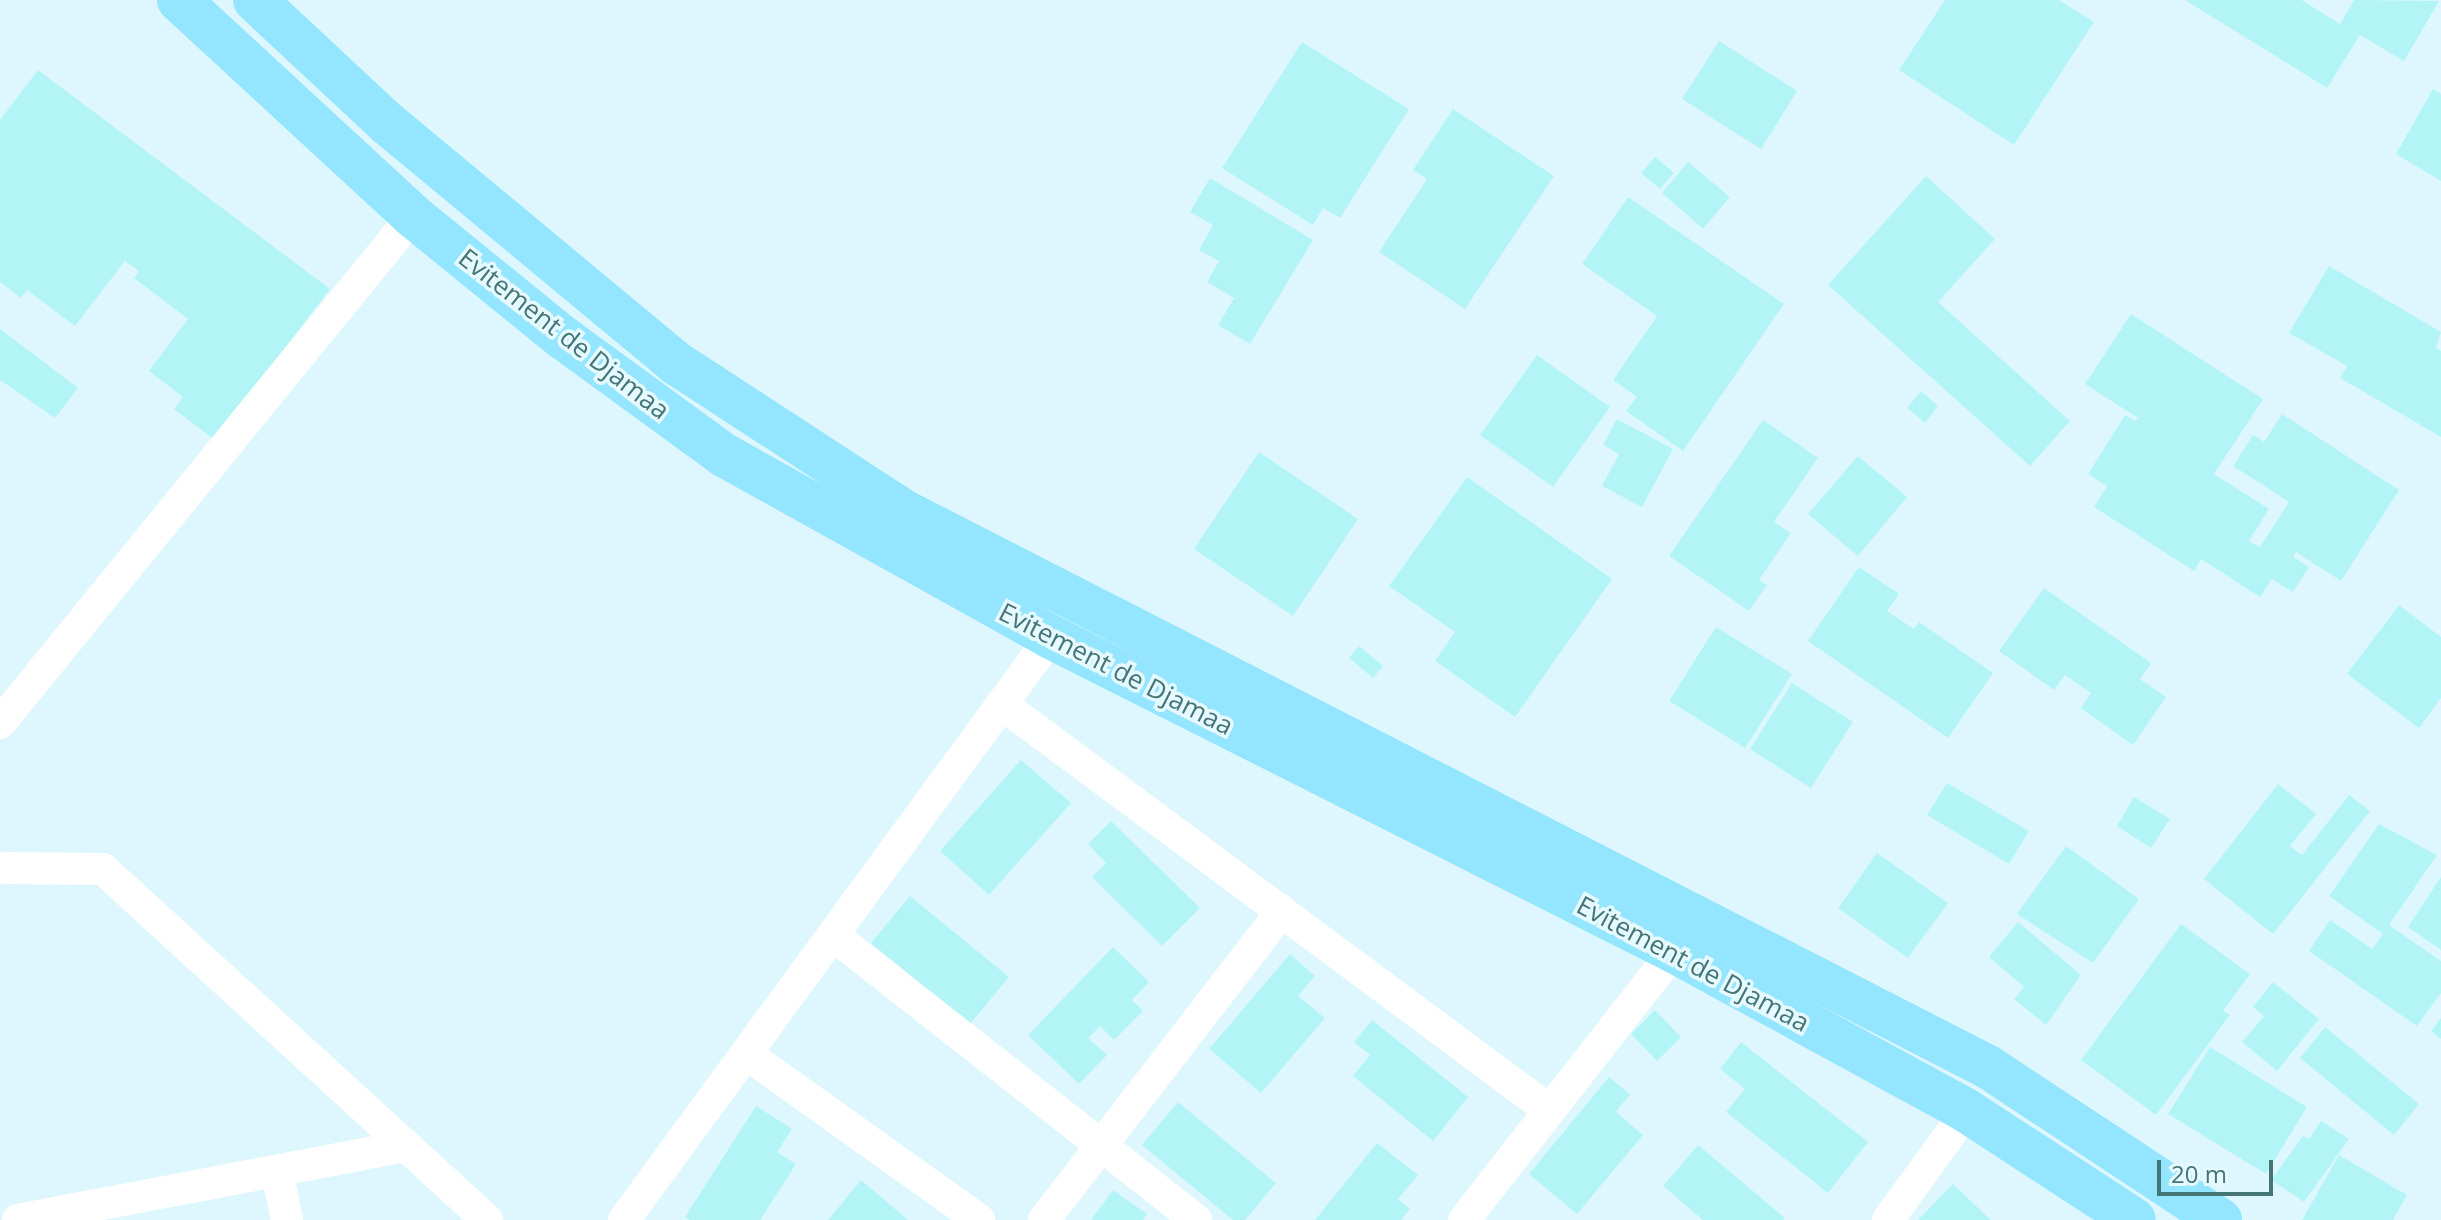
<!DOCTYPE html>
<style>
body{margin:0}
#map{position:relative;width:2441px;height:1220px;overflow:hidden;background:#def7ff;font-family:"Open Sans",sans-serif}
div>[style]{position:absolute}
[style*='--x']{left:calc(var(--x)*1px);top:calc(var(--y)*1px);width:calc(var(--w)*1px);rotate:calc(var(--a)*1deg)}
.building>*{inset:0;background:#b3f5f6}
.minor>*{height:32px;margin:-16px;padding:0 16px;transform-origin:16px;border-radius:16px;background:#fff}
.primary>*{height:44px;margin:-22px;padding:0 22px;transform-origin:22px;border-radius:22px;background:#94e5ff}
span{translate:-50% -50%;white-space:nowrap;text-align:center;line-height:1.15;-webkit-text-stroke:7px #e6f9ff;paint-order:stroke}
.street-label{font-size:26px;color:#447675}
.scale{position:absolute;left:2157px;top:1160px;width:116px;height:36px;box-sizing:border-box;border:4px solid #447675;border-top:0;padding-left:10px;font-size:24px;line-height:28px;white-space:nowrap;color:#447675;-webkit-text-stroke:6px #e6f9ff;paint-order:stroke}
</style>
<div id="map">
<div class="building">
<i style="clip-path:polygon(1945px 0,2059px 0,2094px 22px,2014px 145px,1899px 70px)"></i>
<i style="clip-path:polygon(2185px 0,2302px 0,2340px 24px,2354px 0,2439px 1px,2404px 61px,2360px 35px,2327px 88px)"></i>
<i style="clip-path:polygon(1719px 41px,1797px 91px,1761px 149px,1682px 99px)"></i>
<i style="clip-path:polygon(1302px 42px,1409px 109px,1340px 218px,1323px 208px,1313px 225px,1222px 168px)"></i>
<i style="clip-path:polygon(38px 70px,330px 289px,215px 440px,174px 409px,183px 397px,149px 371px,188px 319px,134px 278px,139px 271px,125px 261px,75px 326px,27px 290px,21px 298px,0 282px,0 120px)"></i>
<i style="clip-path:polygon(2433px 89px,2441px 94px,2441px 181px,2396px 154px)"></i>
<i style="clip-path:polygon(1453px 109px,1554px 176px,1465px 309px,1379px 252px,1427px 179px,1413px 170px)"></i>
<i style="clip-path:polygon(1655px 157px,1674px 173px,1660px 189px,1641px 173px)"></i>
<i style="clip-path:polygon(1688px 162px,1730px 197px,1703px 229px,1662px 193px)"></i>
<i style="clip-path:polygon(1926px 176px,1995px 239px,1938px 302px,2070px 421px,2030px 466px,1828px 285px)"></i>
<i style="clip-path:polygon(1210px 178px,1313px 240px,1250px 344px,1218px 325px,1234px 298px,1207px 282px,1219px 261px,1199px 250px,1213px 225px,1190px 212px)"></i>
<i style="clip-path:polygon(1628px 197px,1784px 304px,1683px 451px,1626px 411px,1637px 397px,1613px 380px,1657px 316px,1582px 264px)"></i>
<i style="clip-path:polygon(2329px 266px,2441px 332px,2436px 348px,2441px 351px,2441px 437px,2340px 378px,2347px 366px,2289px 333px)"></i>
<i style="clip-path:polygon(2131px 314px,2263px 399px,2214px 474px,2269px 509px,2249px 541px,2260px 547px,2289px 502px,2233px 466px,2253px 435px,2264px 442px,2282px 414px,2399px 490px,2341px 581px,2296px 552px,2293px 557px,2309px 567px,2293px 592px,2272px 579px,2260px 597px,2201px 559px,2194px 571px,2094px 507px,2107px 486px,2088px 474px,2125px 415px,2135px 421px,2138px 418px,2085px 384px)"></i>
<i style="clip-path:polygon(0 329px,78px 388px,55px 418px,0 380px)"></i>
<i style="clip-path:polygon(1537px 355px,1610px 407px,1553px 487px,1480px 435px)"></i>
<i style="clip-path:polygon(1921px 391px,1938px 406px,1925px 423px,1907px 408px)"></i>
<i style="clip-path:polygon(1617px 419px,1673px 449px,1642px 507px,1602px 486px,1619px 454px,1603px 445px)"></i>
<i style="clip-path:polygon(1763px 420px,1818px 458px,1774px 522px,1791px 533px,1759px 580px,1767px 585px,1749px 611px,1669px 556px)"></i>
<i style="clip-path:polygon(1259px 452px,1358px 519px,1293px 616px,1194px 549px)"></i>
<i style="clip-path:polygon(1858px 456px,1907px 497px,1858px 556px,1808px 514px)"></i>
<i style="clip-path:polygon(1467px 477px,1612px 579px,1515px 717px,1435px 661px,1455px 632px,1389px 586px)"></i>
<i style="clip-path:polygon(1859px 567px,1899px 594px,1887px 611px,1914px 629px,1919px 622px,1993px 673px,1948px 738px,1808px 641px)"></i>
<i style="clip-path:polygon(2044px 588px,2151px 663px,2140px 679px,2166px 697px,2133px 745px,2081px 708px,2091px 693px,2065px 675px,2054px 690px,1999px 651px)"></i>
<i style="clip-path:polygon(2399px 605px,2441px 637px,2441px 698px,2419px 728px,2347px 674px)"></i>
<i style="clip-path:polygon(1716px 627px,1792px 674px,1745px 748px,1669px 701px)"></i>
<i style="clip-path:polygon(1359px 646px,1383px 666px,1373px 678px,1349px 658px)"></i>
<i style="clip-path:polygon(1792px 683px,1853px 722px,1811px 788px,1750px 749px)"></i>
<i style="clip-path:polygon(1021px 760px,1071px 803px,989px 895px,940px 851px)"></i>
<i style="clip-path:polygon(1947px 783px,2029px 831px,2009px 864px,1927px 815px)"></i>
<i style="clip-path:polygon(2278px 784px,2316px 814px,2290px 846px,2302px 855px,2349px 795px,2370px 811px,2273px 934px,2204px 879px)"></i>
<i style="clip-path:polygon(2134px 797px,2170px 819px,2151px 848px,2117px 826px)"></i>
<i style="clip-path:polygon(1111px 821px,1200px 908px,1162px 946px,1092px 877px,1106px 863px,1088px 844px)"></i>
<i style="clip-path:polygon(2379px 824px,2437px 855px,2389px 925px,2441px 961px,2441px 993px,2417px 1026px,2309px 951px,2330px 920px,2372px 949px,2383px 934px,2329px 896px)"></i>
<i style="clip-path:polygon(2066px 846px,2139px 899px,2093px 963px,2017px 914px)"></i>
<i style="clip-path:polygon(1877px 853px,1948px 903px,1908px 958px,1838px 908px)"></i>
<i style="clip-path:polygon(2441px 877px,2441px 950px,2408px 927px)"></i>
<i style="clip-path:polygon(910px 896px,1009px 977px,970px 1024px,871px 943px)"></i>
<i style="clip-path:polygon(2018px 922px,2081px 975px,2046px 1025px,2014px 999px,2024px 987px,1989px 957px)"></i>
<i style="clip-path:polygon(2181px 924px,2250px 974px,2223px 1011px,2230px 1015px,2156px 1115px,2081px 1060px)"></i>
<i style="clip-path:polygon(1113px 947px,1149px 982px,1132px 1000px,1143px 1011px,1114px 1040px,1100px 1026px,1088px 1038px,1107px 1055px,1079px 1084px,1028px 1035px)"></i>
<i style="clip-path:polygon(1290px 954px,1315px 976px,1298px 996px,1325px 1018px,1261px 1093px,1209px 1049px)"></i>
<i style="clip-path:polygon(2273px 982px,2319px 1019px,2277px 1071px,2242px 1042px,2264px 1016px,2253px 1007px)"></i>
<i style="clip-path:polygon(1655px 1010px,1681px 1037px,1657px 1061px,1631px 1034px)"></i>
<i style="clip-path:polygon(2441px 1018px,2441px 1039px,2431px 1031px)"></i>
<i style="clip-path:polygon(1372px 1020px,1468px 1097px,1433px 1141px,1353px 1076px,1370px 1055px,1354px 1042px)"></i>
<i style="clip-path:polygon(2325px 1027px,2419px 1104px,2394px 1135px,2300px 1058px)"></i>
<i style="clip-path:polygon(1741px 1042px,1868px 1142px,1828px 1193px,1726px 1112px,1745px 1089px,1720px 1069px)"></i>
<i style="clip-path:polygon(2210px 1047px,2307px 1107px,2266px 1174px,2168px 1114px)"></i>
<i style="clip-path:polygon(1609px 1077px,1630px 1094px,1616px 1112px,1643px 1135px,1577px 1214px,1529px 1174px)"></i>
<i style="clip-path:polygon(1178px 1102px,1276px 1183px,1245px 1220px,1233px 1220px,1142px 1145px)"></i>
<i style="clip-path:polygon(756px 1106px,792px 1129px,777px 1152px,796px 1164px,760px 1220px,690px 1220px,685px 1217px)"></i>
<i style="clip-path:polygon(2321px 1121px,2349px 1139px,2304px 1202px,2271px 1180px,2303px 1136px,2309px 1139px)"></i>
<i style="clip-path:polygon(1377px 1143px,1418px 1175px,1398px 1199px,1410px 1209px,1401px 1220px,1315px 1220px)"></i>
<i style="clip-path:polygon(1698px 1145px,1785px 1218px,1783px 1220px,1703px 1220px,1663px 1186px)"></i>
<i style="clip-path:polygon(2339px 1155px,2407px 1195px,2393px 1220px,2302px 1220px)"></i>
<i style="clip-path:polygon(861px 1180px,908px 1220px,828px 1220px)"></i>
<i style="clip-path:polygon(1953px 1184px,1991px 1220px,1918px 1220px)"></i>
<i style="clip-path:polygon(1113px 1190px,1147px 1214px,1143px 1220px,1091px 1220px)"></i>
</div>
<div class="minor">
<i style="--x:1003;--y:705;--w:680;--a:36.57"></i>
<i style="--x:0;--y:723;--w:654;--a:-50.83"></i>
<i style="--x:0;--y:868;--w:103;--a:0.6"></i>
<i style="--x:103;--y:869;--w:520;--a:42.43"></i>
<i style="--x:834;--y:936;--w:460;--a:38.1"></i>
<i style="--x:748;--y:1055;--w:284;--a:35.5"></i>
<i style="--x:277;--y:1171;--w:50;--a:78.5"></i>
<i style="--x:18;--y:1220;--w:396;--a:-10.8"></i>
<i style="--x:624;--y:1220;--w:723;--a:-53.78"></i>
<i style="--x:1044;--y:1220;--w:390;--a:-52.4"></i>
<i style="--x:1464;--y:1220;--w:341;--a:-52"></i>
<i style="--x:1888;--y:1220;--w:135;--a:-54.1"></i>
</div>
<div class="primary">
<i style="--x:179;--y:0;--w:318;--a:42.7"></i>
<i style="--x:413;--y:216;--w:192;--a:39.1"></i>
<i style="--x:562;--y:337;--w:200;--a:36.1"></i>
<i style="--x:724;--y:455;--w:374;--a:29.1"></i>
<i style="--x:1051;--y:637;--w:698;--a:26.75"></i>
<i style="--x:1674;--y:951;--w:334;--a:28.6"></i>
<i style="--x:1967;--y:1111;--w:199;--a:33.1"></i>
<i style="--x:255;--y:0;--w:180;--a:43"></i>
<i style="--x:387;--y:123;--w:376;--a:39.7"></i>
<i style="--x:676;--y:363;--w:271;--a:33.1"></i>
<i style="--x:903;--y:511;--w:1219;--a:27.13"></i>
<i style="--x:1988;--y:1067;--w:278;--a:33.4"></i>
</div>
<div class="street-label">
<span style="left:564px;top:334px;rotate:38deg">Evitement de Djamaa</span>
<span style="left:1116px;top:669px;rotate:27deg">Evitement de Djamaa</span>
<span style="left:1693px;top:964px;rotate:28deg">Evitement de Djamaa</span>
</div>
<div class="scale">20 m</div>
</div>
